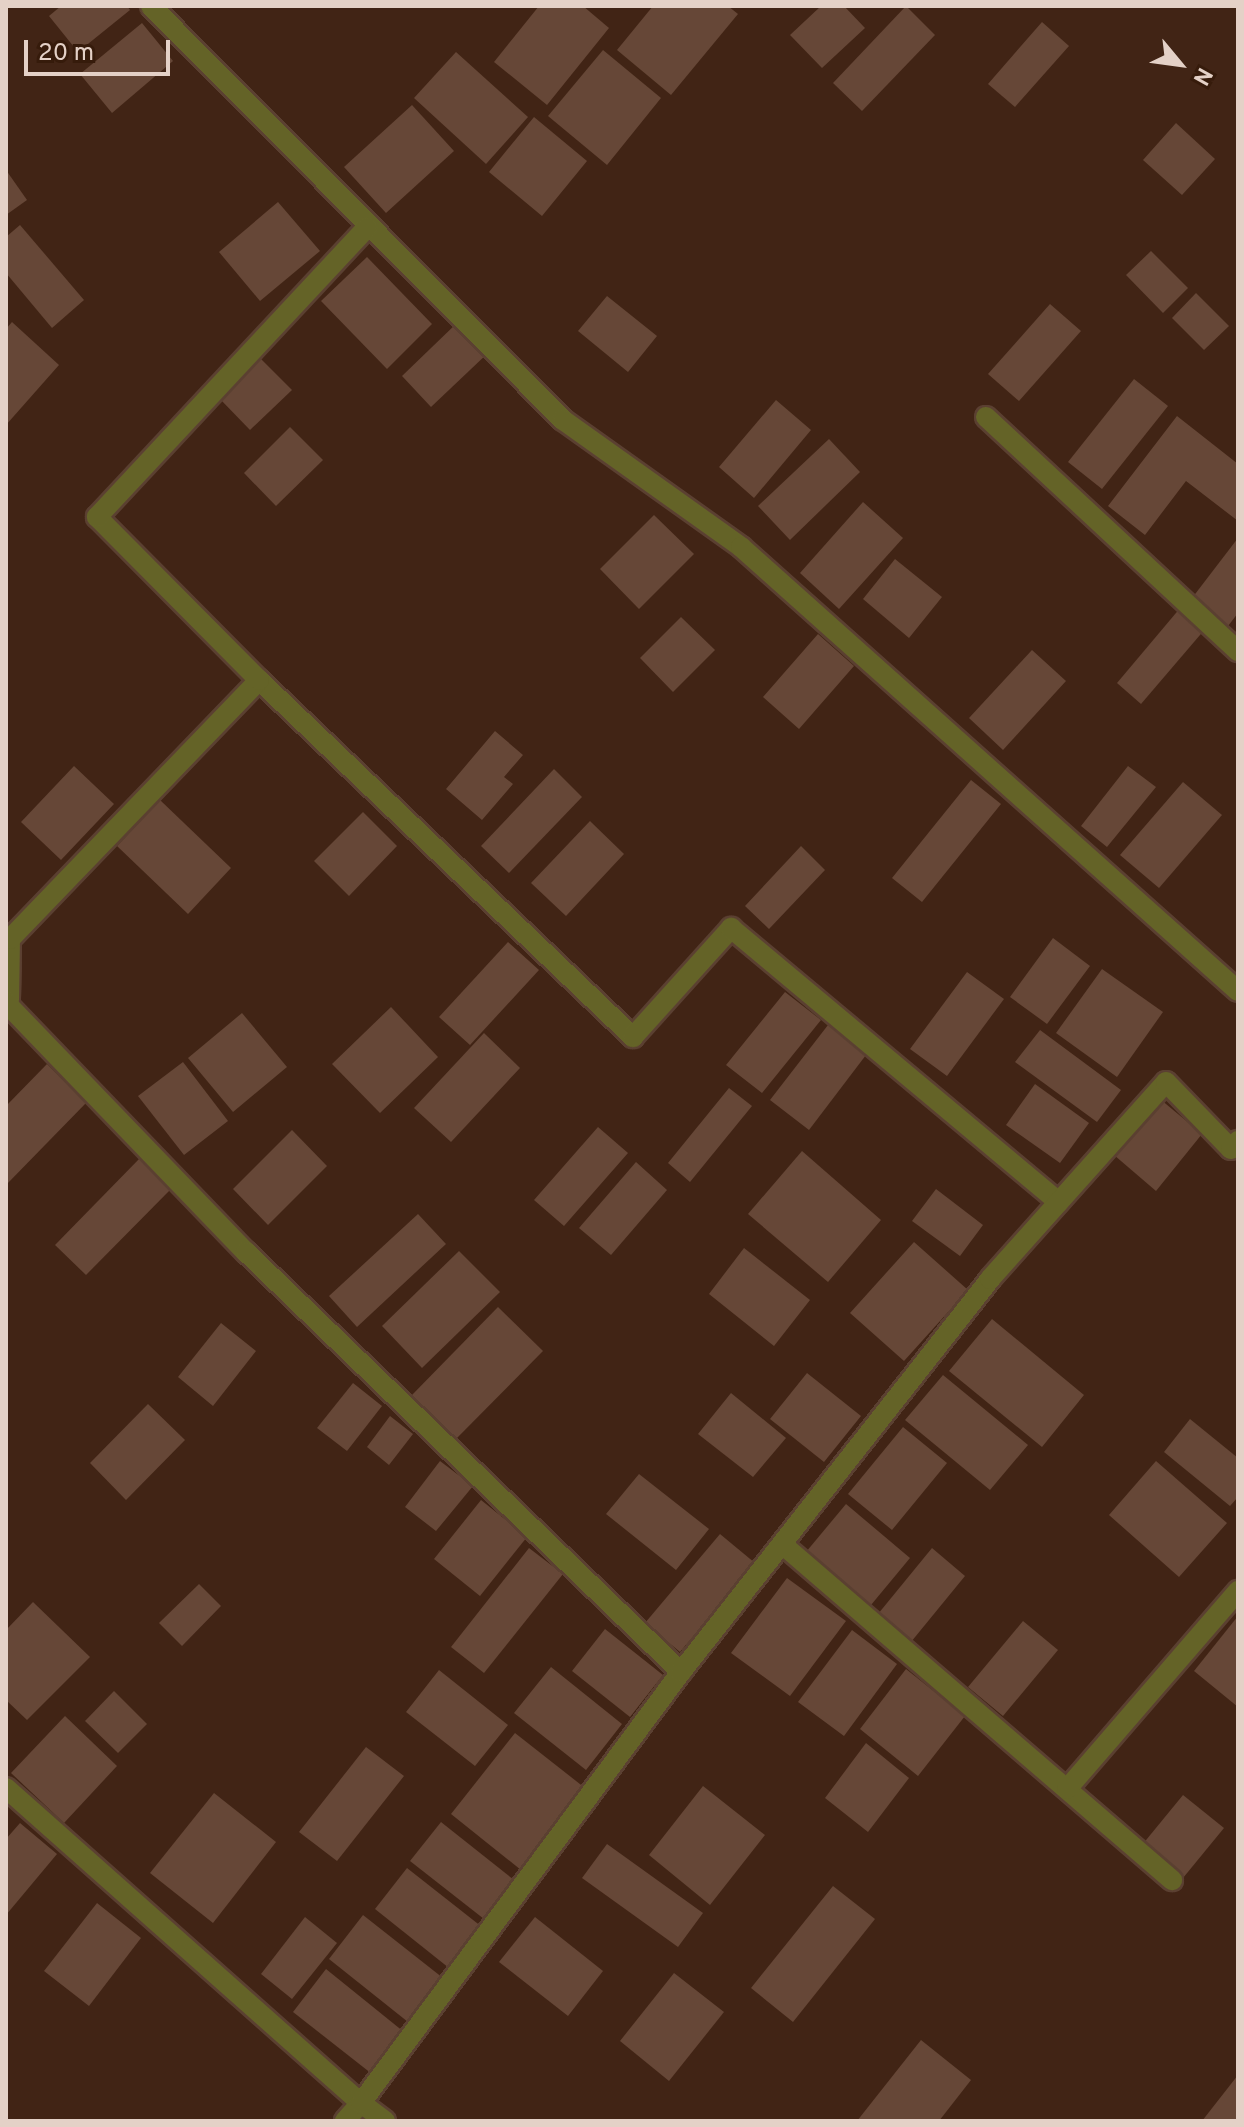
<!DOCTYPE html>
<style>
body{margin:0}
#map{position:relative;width:1244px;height:2127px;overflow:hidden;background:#412415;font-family:Overpass,sans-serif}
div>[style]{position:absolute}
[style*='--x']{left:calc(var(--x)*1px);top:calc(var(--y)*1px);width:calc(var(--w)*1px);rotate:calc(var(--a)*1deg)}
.building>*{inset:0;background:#664737}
.roads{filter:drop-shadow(2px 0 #5b4031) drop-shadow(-2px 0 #5b4031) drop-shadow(0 2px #5b4031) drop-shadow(0 -2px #5b4031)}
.minor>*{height:20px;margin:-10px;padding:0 10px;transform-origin:10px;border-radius:10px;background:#646327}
span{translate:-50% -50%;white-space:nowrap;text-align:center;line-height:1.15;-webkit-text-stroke:6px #361b0b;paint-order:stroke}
.frame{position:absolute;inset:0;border:8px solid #e4d1c7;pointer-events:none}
.north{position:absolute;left:1140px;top:24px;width:80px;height:80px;-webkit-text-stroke:6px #361b0b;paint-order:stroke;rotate:119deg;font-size:22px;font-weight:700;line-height:32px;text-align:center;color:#e4d1c7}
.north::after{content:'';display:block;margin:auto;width:28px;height:36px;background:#e4d1c7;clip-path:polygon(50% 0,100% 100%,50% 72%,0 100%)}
.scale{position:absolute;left:24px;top:40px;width:146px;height:36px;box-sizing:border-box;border:4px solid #e4d1c7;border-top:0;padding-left:10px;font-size:24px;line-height:28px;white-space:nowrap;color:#e4d1c7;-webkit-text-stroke:6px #361b0b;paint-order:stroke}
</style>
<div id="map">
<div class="building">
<i style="clip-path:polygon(61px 6px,127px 6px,130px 10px,78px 52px,49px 16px)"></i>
<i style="clip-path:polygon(539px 6px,583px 6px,609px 28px,547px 105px,494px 62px)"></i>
<i style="clip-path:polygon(653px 6px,728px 6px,738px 14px,671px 95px,617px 50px)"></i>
<i style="clip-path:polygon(821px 6px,844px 6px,865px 28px,822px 68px,790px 35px)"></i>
<i style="clip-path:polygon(906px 6px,935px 35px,862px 111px,833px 83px)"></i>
<i style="clip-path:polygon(1042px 22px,1069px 46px,1015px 107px,988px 84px)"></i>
<i style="clip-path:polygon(142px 23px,173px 61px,112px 113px,80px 74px)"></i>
<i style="clip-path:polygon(603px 50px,661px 98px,607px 165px,548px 116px)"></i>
<i style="clip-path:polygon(456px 52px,528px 117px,486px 164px,414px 98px)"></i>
<i style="clip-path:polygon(412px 105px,454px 151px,386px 213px,344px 167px)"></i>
<i style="clip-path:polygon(534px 117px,587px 161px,542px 216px,489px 172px)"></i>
<i style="clip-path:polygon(1176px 123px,1215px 159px,1182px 195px,1143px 160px)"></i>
<i style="clip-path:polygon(6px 170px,27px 200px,6px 215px)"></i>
<i style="clip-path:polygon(278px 202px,320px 251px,260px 301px,219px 252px)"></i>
<i style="clip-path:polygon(20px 225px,84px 300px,52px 328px,6px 273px,6px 237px)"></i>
<i style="clip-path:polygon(1151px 251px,1188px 288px,1163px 313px,1126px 275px)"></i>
<i style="clip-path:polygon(367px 257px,432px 324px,387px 369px,321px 301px)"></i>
<i style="clip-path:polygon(1196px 293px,1229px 326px,1204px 350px,1172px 318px)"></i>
<i style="clip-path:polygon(607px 296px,657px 336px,628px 372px,578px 331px)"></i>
<i style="clip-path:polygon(1050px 304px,1081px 331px,1019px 401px,988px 374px)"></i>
<i style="clip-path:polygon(459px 321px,489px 352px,431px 407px,402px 376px)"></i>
<i style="clip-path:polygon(12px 322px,59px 365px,6px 425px,6px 329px)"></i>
<i style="clip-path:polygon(260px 358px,292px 390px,250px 430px,219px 398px)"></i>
<i style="clip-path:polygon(1134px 379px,1168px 406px,1102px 489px,1068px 462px)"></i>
<i style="clip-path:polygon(776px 400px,811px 430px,754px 498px,719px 467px)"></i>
<i style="clip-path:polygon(1177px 416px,1238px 464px,1238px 521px,1186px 481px,1145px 535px,1108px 506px)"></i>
<i style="clip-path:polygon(290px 427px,323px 460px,276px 506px,244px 473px)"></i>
<i style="clip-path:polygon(829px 439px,860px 472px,790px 540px,758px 506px)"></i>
<i style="clip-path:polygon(863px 502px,903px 538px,839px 609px,800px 573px)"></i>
<i style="clip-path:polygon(654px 515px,694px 554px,639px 609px,600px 569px)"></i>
<i style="clip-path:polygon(1238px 538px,1238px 613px,1225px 630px,1189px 602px)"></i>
<i style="clip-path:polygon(895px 559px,942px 597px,909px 638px,863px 599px)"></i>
<i style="clip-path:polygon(1181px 607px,1206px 628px,1141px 704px,1117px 683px)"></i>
<i style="clip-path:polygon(681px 617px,715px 650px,673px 692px,640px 658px)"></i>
<i style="clip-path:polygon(818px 634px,854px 666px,799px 729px,763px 697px)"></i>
<i style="clip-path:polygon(1032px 650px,1066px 681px,1003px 750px,969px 718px)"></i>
<i style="clip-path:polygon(495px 731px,523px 755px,504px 777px,513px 784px,482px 820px,446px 789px)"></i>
<i style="clip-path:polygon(74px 766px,114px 804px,61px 860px,21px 822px)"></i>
<i style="clip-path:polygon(1128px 766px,1156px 787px,1107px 847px,1081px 826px)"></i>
<i style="clip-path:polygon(554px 769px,582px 797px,509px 873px,481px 846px)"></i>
<i style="clip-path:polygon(971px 780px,1001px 804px,922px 902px,892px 878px)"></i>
<i style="clip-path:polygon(1183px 782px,1222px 815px,1159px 888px,1120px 855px)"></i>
<i style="clip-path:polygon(160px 800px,231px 868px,188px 914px,117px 846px)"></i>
<i style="clip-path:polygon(363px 812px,397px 846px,349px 896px,314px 861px)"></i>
<i style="clip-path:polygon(590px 821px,624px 854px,566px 916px,531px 883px)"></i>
<i style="clip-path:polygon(801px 846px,825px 870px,769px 929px,745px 906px)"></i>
<i style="clip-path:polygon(1053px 938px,1090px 966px,1047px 1024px,1010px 997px)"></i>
<i style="clip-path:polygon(508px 942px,539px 970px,470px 1045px,439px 1017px)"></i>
<i style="clip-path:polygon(1102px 969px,1163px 1012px,1117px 1077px,1056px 1033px)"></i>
<i style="clip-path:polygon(967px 972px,1004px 999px,947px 1076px,910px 1049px)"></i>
<i style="clip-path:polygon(785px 992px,821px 1020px,762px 1093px,726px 1065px)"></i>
<i style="clip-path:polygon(391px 1007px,438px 1057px,380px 1113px,332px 1064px)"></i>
<i style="clip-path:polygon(242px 1013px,287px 1067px,233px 1112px,188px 1058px)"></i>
<i style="clip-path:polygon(828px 1025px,866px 1055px,809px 1130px,770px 1100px)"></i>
<i style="clip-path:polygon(1040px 1030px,1121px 1090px,1097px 1122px,1015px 1062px)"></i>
<i style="clip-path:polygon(484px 1033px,520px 1068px,451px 1142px,414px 1108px)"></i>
<i style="clip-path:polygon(183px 1062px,228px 1121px,184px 1155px,138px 1096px)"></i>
<i style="clip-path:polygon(47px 1064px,86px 1103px,6px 1185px,6px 1106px)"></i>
<i style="clip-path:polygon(1035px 1084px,1089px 1123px,1060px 1163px,1006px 1125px)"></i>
<i style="clip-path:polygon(729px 1088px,752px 1106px,690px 1182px,668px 1163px)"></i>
<i style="clip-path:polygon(1160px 1099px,1202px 1134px,1156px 1191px,1114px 1155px)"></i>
<i style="clip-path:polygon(598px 1127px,628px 1153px,564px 1226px,534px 1200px)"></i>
<i style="clip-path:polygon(292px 1130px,327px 1166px,268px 1225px,233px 1189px)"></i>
<i style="clip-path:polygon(802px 1151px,881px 1220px,828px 1282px,748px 1214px)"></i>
<i style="clip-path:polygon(141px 1157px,172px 1188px,86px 1275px,55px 1245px)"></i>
<i style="clip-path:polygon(636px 1162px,667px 1190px,611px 1255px,579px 1228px)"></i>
<i style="clip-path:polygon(936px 1189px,983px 1225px,960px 1256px,912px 1221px)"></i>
<i style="clip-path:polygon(418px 1214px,446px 1244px,357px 1327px,329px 1296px)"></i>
<i style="clip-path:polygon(914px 1242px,968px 1290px,904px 1361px,850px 1313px)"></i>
<i style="clip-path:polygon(744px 1248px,810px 1300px,774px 1346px,709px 1294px)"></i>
<i style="clip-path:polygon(459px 1251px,500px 1292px,422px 1368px,382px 1326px)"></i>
<i style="clip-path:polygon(498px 1307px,543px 1351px,455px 1440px,411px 1396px)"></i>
<i style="clip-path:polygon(992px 1319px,1084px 1395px,1042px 1447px,949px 1371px)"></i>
<i style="clip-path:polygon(221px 1323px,256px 1351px,213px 1406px,178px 1377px)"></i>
<i style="clip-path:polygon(807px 1373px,861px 1416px,824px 1462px,770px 1419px)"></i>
<i style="clip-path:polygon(943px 1375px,1028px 1445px,990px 1490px,905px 1420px)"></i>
<i style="clip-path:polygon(353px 1383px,382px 1406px,347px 1451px,317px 1428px)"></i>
<i style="clip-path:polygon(731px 1393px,786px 1438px,753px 1477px,698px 1434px)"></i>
<i style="clip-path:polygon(148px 1404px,185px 1440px,126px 1500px,90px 1463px)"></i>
<i style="clip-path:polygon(390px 1416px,413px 1434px,389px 1465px,367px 1447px)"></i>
<i style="clip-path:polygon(1190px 1419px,1238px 1458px,1238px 1497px,1230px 1506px,1164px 1452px)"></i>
<i style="clip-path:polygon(903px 1427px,947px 1463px,892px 1530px,848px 1494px)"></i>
<i style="clip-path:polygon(440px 1461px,473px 1486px,436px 1531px,405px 1507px)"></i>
<i style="clip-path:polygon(1156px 1461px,1227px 1523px,1179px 1577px,1109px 1515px)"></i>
<i style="clip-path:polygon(639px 1474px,709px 1529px,676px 1570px,606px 1514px)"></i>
<i style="clip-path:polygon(481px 1500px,527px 1537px,480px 1596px,434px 1559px)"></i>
<i style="clip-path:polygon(846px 1504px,910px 1558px,871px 1605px,806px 1552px)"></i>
<i style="clip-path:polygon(720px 1534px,755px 1563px,680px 1652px,645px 1623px)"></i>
<i style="clip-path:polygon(529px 1548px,563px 1574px,484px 1673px,451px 1647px)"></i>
<i style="clip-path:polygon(932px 1548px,965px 1576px,911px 1642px,878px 1614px)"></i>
<i style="clip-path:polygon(787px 1578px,846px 1621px,790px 1696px,731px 1653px)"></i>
<i style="clip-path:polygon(199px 1584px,221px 1606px,182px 1646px,159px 1623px)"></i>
<i style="clip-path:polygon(33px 1602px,90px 1657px,27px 1720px,6px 1700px,6px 1630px)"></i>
<i style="clip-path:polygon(1238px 1616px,1238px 1707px,1194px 1671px)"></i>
<i style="clip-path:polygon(1023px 1621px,1058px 1650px,1003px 1716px,968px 1687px)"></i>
<i style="clip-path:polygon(605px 1629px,663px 1675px,630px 1717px,572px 1671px)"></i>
<i style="clip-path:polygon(852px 1630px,897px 1664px,844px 1736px,798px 1702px)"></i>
<i style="clip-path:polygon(551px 1667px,622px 1724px,586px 1770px,514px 1713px)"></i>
<i style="clip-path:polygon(906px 1669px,965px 1716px,918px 1776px,860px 1729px)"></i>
<i style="clip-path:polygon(439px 1670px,508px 1725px,475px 1766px,406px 1712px)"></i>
<i style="clip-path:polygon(114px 1691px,147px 1724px,118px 1753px,85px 1721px)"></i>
<i style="clip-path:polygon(65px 1716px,117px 1766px,64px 1823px,11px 1773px)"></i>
<i style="clip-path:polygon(515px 1733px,585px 1788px,521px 1870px,451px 1814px)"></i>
<i style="clip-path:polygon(866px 1743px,909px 1778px,868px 1832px,825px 1798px)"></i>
<i style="clip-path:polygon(366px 1747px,404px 1776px,337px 1861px,299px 1832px)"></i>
<i style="clip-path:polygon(703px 1786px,765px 1835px,710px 1905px,649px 1855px)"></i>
<i style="clip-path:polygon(214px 1793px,276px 1842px,213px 1923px,150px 1873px)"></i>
<i style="clip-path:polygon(1183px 1795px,1224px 1828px,1183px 1878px,1142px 1845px)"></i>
<i style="clip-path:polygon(441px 1822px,514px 1880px,484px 1919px,410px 1861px)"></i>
<i style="clip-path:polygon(20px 1823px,57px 1854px,6px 1915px,6px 1839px)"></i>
<i style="clip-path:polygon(607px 1844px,703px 1913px,678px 1947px,582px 1878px)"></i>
<i style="clip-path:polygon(407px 1868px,482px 1927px,449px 1968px,375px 1909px)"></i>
<i style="clip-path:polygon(833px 1886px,875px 1919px,793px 2022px,751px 1988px)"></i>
<i style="clip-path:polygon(97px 1903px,141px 1938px,89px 2006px,44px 1971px)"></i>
<i style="clip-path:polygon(363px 1915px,443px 1978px,408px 2022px,329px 1959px)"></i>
<i style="clip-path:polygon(305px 1917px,337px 1943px,292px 1999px,261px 1974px)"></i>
<i style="clip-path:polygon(535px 1917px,603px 1971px,568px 2016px,499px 1962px)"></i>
<i style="clip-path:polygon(326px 1969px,404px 2032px,372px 2074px,293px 2012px)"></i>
<i style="clip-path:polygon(674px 1973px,724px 2012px,669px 2081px,620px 2041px)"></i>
<i style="clip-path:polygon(921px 2040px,971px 2080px,939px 2121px,857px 2121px)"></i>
<i style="clip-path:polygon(1238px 2075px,1238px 2121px,1202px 2121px)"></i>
</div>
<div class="roads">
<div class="minor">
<i style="--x:151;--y:6;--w:584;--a:45.14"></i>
<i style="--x:563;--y:420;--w:219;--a:35.5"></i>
<i style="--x:741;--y:547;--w:666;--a:41.78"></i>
<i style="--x:986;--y:417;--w:344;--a:42.9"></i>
<i style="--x:259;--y:680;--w:517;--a:43.67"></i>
<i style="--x:633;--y:1037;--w:147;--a:-48"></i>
<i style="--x:731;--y:928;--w:427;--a:39.9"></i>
<i style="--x:9;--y:1000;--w:61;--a:-89.1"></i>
<i style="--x:10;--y:939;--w:359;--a:-46.1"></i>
<i style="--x:259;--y:680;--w:230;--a:-134.8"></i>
<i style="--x:97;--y:517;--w:396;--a:-47"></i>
<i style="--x:6;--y:1003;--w:346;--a:46.1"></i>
<i style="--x:246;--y:1252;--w:605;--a:43.99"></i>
<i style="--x:782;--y:1544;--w:515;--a:40.75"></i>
<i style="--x:6;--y:1788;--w:475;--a:41.6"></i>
<i style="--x:361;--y:2103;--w:24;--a:132"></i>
<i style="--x:1067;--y:1789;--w:262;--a:-49.2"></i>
<i style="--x:385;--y:2121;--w:30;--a:-143"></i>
<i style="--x:361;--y:2103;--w:537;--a:-53.41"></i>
<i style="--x:681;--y:1672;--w:500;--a:-51.8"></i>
<i style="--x:990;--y:1279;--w:264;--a:-48.2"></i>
<i style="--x:1166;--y:1082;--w:93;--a:45.9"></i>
<i style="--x:1231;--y:1149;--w:11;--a:-49"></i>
</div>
</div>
<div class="frame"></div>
<div class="north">N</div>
<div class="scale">20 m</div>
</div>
